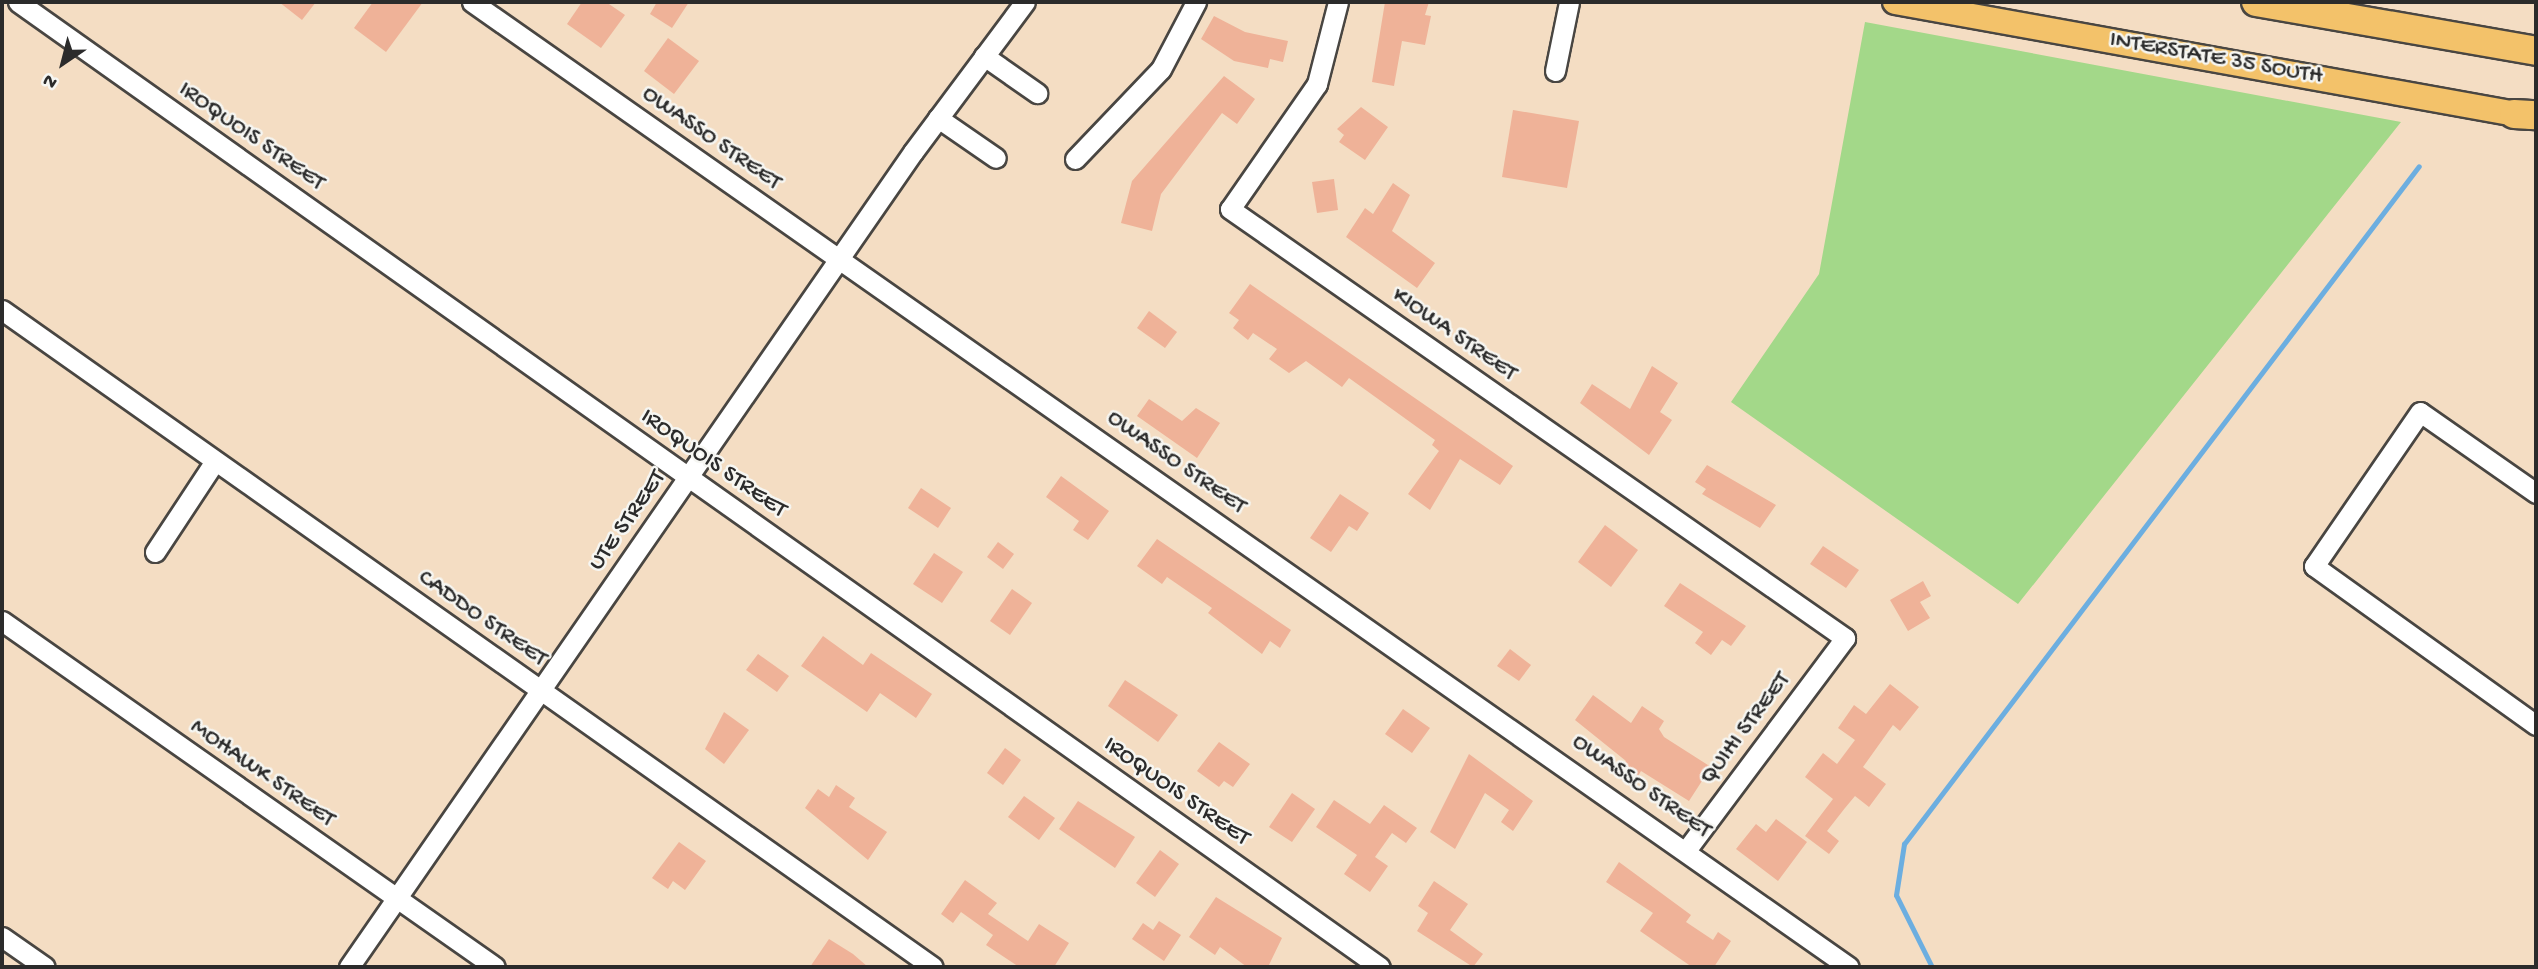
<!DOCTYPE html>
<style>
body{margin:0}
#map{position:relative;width:2538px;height:969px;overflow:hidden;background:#f4ddc3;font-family:"Gochi Hand",sans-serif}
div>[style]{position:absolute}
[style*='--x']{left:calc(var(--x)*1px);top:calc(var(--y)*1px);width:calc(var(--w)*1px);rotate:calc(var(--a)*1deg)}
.green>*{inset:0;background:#a3d889}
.stream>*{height:5px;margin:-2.5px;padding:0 2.5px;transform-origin:2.5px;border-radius:2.5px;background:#6caee0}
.building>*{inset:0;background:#efb298}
.roads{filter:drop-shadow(2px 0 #494642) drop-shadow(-2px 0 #494642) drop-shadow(0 2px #494642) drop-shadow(0 -2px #494642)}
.minor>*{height:19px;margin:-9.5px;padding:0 9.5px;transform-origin:9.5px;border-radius:9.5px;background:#fff}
.major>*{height:24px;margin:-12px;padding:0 12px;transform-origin:12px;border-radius:12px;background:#f3c26a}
.highway>*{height:28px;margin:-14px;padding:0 14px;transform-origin:14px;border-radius:14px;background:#f3c26a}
span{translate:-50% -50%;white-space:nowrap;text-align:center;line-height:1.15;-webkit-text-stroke:5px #f6f6f2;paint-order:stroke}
.street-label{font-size:24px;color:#2b2b2b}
.frame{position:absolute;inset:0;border:4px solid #2b2b2b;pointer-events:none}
.north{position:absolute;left:28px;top:28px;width:70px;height:70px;-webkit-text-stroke:5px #f6f6f2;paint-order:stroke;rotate:215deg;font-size:19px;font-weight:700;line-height:28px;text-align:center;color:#2b2b2b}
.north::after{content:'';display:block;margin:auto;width:24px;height:32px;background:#2b2b2b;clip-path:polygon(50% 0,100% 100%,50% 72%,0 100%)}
</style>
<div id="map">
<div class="green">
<i style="clip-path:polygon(1865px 22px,2401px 122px,2018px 604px,1731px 402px,1819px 274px)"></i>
</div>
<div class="stream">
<i style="--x:1932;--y:967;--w:80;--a:-116.6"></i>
<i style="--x:1896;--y:895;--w:52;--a:-81.1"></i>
<i style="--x:1904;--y:844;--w:851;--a:-52.78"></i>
</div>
<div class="building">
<i style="clip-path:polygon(279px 2px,316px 2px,302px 20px)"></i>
<i style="clip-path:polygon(373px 2px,423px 2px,386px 52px,354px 28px)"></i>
<i style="clip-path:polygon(582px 2px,606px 2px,625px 15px,601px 48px,567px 24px)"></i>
<i style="clip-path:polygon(657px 2px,689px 2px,672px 28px,650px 14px)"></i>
<i style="clip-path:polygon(1385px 2px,1429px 2px,1425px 15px,1431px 16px,1425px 45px,1402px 41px,1394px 86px,1372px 82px)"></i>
<i style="clip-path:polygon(1214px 16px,1245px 32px,1288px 41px,1283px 62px,1270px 59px,1268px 68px,1234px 61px,1201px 39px)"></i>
<i style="clip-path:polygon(668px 38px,699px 61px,674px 94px,644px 71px)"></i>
<i style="clip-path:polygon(1224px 76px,1255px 99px,1237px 124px,1222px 113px,1161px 194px,1152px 231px,1121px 223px,1132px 181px)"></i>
<i style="clip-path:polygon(1361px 107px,1388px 127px,1365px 160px,1339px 142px,1344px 135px,1337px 129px)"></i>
<i style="clip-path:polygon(1513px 110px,1579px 121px,1567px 188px,1502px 177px)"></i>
<i style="clip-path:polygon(1334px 179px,1338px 210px,1317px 213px,1312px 182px)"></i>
<i style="clip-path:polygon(1393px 183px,1410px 195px,1392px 231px,1435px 263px,1417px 288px,1346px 237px,1365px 208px,1373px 214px)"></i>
<i style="clip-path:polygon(1250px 284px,1513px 466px,1500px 485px,1460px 459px,1430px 510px,1408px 494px,1439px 451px,1432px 445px,1435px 440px,1349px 378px,1342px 387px,1306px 361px,1289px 373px,1269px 359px,1277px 349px,1253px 333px,1248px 340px,1233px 328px,1239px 320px,1229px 313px)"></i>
<i style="clip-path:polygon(1149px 311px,1177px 332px,1165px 348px,1137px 328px)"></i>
<i style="clip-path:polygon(1652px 366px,1678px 383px,1660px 412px,1672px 420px,1649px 455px,1580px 403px,1592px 384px,1630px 409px)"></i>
<i style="clip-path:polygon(1149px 399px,1182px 421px,1196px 408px,1220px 423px,1197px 458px,1137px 416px)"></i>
<i style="clip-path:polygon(1707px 465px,1776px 505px,1760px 528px,1702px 494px,1706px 489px,1695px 482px)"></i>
<i style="clip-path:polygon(1061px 476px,1109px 511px,1088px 540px,1073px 530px,1079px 521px,1046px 497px)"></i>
<i style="clip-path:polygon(921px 488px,951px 508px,938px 528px,908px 508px)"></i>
<i style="clip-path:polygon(1340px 494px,1369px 513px,1357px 531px,1349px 526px,1331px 552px,1310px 538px)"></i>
<i style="clip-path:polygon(1605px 525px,1638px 550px,1611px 587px,1578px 562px)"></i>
<i style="clip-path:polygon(1157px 539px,1291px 630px,1280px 648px,1270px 641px,1262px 654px,1208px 613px,1212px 608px,1167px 577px,1162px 584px,1137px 566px)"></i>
<i style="clip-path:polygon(998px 542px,1014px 554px,1003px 569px,987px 557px)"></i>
<i style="clip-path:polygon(1823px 546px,1859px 570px,1846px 588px,1810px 564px)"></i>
<i style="clip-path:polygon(934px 553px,963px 572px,942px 603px,913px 584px)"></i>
<i style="clip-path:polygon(1923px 581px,1931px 596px,1920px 602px,1930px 618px,1908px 631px,1890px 600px)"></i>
<i style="clip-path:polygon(1680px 583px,1746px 626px,1731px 646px,1722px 640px,1711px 655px,1695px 643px,1703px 632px,1664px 606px)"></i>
<i style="clip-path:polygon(1012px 589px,1032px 603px,1010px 635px,990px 621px)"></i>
<i style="clip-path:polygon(823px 636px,863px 665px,871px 653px,932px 694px,916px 718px,880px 693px,867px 712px,801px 666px)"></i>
<i style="clip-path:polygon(1510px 649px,1531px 665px,1519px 681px,1497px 666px)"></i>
<i style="clip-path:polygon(758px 654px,789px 676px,777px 692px,746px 670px)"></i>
<i style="clip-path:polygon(1125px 680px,1178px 715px,1158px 742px,1108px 706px)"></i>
<i style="clip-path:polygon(1890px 684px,1919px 707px,1900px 731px,1893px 725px,1863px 767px,1886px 784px,1869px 807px,1855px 796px,1845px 808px,1827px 831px,1839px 841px,1829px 854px,1805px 836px,1833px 799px,1805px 777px,1823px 753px,1837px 764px,1855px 740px,1838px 728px,1854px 705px,1866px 714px)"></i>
<i style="clip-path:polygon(1593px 695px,1631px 723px,1642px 706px,1664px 721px,1659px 729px,1664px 737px,1711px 767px,1689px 801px,1641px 771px,1632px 786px,1616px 776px,1626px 761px,1575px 720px)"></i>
<i style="clip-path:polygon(1403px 709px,1430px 728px,1412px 753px,1385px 734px)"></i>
<i style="clip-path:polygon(724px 712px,749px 730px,724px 764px,705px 749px)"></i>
<i style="clip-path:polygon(1219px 742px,1250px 764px,1233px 787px,1224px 781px,1219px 787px,1197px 771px)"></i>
<i style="clip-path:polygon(1005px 748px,1021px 760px,1003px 785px,987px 773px)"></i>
<i style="clip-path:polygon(1469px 754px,1533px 801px,1513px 831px,1501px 822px,1509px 810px,1485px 793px,1455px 849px,1430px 832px)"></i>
<i style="clip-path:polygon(836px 785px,855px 798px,849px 807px,887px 832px,868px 860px,805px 808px,818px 789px,829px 797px)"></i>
<i style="clip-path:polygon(1292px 793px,1315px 809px,1292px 842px,1269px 827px)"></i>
<i style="clip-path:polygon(1024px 796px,1055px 818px,1039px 840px,1008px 817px)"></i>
<i style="clip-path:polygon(1334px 800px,1370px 824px,1384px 805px,1417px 828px,1406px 843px,1392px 833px,1375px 857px,1388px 866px,1370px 892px,1344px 874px,1357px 855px,1316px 827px)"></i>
<i style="clip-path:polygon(1078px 801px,1135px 837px,1115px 868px,1059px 829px)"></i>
<i style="clip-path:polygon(1776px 819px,1807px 842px,1778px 881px,1736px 849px,1756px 824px,1766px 832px)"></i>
<i style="clip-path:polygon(679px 842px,706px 861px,685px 890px,673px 881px,668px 889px,652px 878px)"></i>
<i style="clip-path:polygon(1160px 850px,1179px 864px,1155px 897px,1136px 883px)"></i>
<i style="clip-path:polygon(1619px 862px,1691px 915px,1686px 922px,1713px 940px,1718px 932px,1731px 941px,1714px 967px,1692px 967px,1640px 931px,1653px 913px,1606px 882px)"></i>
<i style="clip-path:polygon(965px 880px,997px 903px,988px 914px,1028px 941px,1039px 924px,1069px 943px,1054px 967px,1019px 967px,986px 945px,993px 935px,961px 912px,953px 923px,941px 914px)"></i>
<i style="clip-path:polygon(1434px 881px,1468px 904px,1450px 930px,1483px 954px,1473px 967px,1417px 931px,1428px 913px,1418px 906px)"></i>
<i style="clip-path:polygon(1216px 897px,1282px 938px,1268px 967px,1247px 967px,1220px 947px,1215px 955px,1189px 937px)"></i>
<i style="clip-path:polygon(1159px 921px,1181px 935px,1164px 961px,1132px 939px,1143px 923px,1153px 930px)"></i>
<i style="clip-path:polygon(829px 939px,853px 954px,868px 967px,810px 967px)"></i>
</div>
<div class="roads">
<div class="minor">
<i style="--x:18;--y:2;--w:1669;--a:35.32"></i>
<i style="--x:472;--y:2;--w:1681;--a:35.02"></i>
<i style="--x:1338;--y:2;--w:85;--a:104.4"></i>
<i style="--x:1317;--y:84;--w:152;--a:124.8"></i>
<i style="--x:1230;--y:209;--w:750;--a:34.9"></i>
<i style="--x:1845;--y:638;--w:264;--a:126.8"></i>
<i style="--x:984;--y:56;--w:65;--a:34.9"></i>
<i style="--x:1555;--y:71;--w:70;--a:-78.5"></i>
<i style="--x:938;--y:118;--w:70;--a:34.6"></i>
<i style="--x:1075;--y:159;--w:124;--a:-46.3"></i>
<i style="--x:1161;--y:69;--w:76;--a:-62.4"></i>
<i style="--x:2;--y:310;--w:1139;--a:35.21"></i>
<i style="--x:2536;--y:493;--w:141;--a:-145.1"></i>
<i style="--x:2420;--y:412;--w:187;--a:124.5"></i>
<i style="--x:2314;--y:566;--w:273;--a:35.6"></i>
<i style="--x:155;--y:552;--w:109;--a:-56.6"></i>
<i style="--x:2;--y:621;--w:602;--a:35.06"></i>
<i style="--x:2;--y:937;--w:52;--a:34.9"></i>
<i style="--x:349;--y:967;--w:991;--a:-55.32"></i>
<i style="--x:913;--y:152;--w:187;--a:-53.3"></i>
</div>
<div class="major">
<i style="--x:1895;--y:2;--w:647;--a:10.23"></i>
</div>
<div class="highway">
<i style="--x:2256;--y:2;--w:284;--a:9.9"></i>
<i style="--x:2514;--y:114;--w:22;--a:3"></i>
</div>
</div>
<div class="street-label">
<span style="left:2216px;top:59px;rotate:10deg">INTERSTATE 35 SOUTH</span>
<span style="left:251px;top:137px;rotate:35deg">IROQUOIS STREET</span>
<span style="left:711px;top:139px;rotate:35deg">OWASSO STREET</span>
<span style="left:1454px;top:335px;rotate:35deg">KIOWA STREET</span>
<span style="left:1176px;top:463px;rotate:35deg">OWASSO STREET</span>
<span style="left:713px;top:464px;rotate:35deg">IROQUOIS STREET</span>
<span style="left:628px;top:521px;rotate:-55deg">UTE STREET</span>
<span style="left:482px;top:619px;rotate:35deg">CADDO STREET</span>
<span style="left:1746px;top:729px;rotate:-53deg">QUIHI STREET</span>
<span style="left:262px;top:774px;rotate:35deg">MOHAWK STREET</span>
<span style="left:1641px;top:787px;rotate:35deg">OWASSO STREET</span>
<span style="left:1176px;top:792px;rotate:35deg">IROQUOIS STREET</span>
</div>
<div class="frame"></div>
<div class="north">N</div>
</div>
